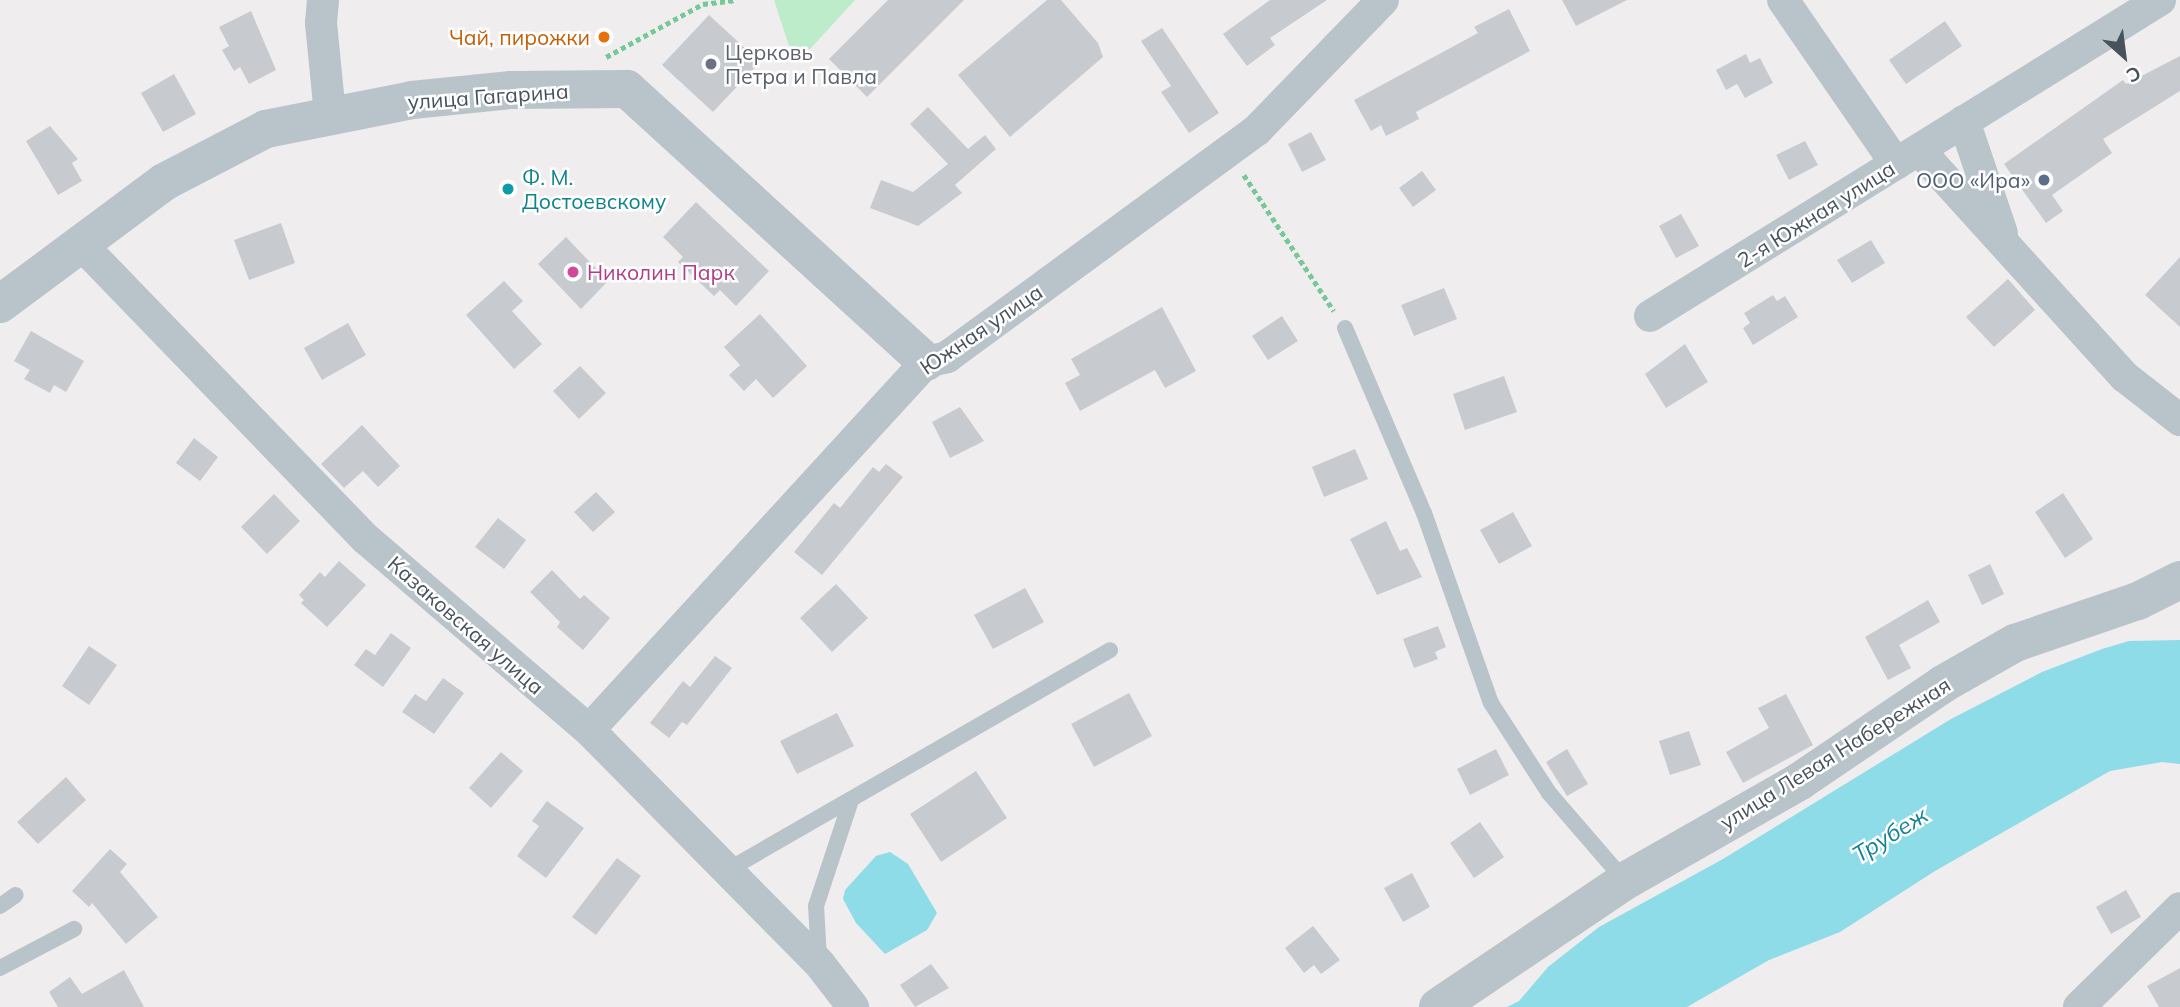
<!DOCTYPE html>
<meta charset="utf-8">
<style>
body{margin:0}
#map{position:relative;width:2180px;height:1007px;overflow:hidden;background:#f0edee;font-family:Mulish,sans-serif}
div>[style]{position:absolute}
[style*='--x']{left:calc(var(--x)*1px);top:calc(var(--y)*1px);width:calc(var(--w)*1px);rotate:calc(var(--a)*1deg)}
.green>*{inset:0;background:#bdeccb}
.water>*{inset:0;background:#8ddce7}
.building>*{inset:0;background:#c7cbd0}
.path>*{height:4.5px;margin-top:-2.25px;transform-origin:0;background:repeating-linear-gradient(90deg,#77c899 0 5px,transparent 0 8.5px)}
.service>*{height:16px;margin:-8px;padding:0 8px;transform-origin:8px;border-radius:8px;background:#b9c3ca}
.minor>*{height:32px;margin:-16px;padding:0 16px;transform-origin:16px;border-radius:16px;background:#b9c3ca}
.tertiary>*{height:38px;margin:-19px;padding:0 19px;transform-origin:19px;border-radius:19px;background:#b9c3ca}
.dots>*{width:19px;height:19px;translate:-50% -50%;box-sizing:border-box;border:4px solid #fff;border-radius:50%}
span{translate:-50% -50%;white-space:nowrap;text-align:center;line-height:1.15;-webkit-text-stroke:5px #fff;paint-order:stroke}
.food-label{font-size:21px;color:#c56008}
.right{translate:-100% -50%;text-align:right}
.worship-label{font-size:21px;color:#5b616d}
.left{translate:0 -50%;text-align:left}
.street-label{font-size:21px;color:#47525a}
.culture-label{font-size:21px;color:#0d838f}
.service-label{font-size:21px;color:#4e5e75}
.hotel-label{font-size:21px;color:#b23c85}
.water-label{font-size:23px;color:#148292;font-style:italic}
.north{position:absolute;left:2089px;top:21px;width:70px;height:70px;-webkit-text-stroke:5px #fff;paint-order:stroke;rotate:152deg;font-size:19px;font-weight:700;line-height:28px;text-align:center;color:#47525a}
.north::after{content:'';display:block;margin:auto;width:24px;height:32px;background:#47525a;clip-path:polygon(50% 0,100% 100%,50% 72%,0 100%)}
</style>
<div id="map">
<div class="green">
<i style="clip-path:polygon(774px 0,855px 0,810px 49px,789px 46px)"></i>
</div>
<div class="water">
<i style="clip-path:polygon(2180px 640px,2180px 764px,2162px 762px,2110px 771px,1935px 871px,1840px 932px,1769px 960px,1687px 1007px,1507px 1007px,1519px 1001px,1548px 967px,1599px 927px,1723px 859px,1951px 719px,2042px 672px,2102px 649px,2129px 641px)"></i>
<i style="clip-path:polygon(890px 852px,908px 864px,937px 913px,927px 930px,885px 954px,856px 923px,843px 899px,845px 890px,876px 856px)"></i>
</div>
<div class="building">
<i style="clip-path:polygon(888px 0,964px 0,867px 97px,829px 59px)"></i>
<i style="clip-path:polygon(1047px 0,1061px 0,1098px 43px,1103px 57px,1010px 137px,958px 75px)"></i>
<i style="clip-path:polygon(1270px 0,1327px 0,1270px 38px,1275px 45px,1247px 66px,1223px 34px)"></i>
<i style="clip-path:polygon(1562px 0,1627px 0,1576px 26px)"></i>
<i style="clip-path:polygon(1509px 9px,1530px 51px,1416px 112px,1419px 119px,1386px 136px,1381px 125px,1371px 131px,1354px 100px,1478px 33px,1474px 27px)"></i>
<i style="clip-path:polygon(251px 11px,276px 70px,249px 84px,240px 67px,234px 71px,222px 50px,229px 46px,219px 27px)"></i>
<i style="clip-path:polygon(709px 15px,760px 62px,713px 112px,662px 65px)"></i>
<i style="clip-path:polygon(1945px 21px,1962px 46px,1906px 84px,1889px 60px)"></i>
<i style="clip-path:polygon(1162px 28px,1219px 113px,1189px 133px,1161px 92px,1171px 86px,1141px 41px)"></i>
<i style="clip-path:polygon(1746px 54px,1750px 63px,1760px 58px,1773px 83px,1745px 98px,1737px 84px,1726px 90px,1716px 70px)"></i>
<i style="clip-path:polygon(2180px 56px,2180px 91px,2103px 139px,2112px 153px,2052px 195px,2063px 211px,2046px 223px,2004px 164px,2123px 80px,2126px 84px)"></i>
<i style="clip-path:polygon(174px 74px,196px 114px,163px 132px,141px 93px)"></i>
<i style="clip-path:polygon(928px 107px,968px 149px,985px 135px,996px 149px,955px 185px,962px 193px,918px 226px,870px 208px,881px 180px,913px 192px,948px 164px,910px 124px)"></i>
<i style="clip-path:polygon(50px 126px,78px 159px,72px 163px,82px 181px,58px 195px,26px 141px)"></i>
<i style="clip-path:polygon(1311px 132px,1326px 160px,1302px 172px,1288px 144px)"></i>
<i style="clip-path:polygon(1805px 141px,1818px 165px,1789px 180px,1776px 155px)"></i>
<i style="clip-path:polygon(1422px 171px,1436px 190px,1413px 207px,1399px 188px)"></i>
<i style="clip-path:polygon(696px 202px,769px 271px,736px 306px,720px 290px,714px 296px,678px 262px,683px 257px,663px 237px)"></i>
<i style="clip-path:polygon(1681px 214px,1699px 246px,1676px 258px,1659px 226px)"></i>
<i style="clip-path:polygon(281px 223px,295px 263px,249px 280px,234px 240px)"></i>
<i style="clip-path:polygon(566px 237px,608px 281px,581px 309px,538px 264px)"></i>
<i style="clip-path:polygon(1871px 240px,1885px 263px,1852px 283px,1837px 260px)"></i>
<i style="clip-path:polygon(2180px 257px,2180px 327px,2145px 295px)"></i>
<i style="clip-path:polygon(2008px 279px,2035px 310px,1994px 347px,1966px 317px)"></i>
<i style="clip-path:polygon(504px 281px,523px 301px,512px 311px,542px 344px,514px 369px,466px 315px)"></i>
<i style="clip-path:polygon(1444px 288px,1457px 319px,1414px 336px,1401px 305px)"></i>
<i style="clip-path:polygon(1773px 295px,1777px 301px,1785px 296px,1798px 317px,1753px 345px,1743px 328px,1750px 323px,1744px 313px)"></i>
<i style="clip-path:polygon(1162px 307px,1196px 371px,1165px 388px,1155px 370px,1080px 411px,1065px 383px,1080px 375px,1071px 359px)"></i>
<i style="clip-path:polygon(760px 314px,807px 366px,773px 398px,756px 379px,744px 391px,729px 375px,740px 365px,724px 347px)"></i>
<i style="clip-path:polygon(1282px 316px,1298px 341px,1268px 360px,1252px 336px)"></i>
<i style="clip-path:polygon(348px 323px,366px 355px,322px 380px,304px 348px)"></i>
<i style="clip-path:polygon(31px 331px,84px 361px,66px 392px,54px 385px,50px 393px,24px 379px,30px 370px,14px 361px)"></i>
<i style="clip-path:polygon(1685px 344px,1708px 382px,1666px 408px,1645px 374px)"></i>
<i style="clip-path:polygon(580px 366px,606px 393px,579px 419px,553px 391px)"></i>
<i style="clip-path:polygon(1504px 376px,1517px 412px,1465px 430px,1453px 394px)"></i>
<i style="clip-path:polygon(960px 407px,984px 441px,950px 458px,932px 422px)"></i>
<i style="clip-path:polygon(362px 425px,400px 466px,378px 487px,363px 471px,344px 488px,321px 464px)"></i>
<i style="clip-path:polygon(194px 438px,218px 457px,200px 481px,176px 463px)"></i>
<i style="clip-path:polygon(1355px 449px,1368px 479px,1324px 497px,1312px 467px)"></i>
<i style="clip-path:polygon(886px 464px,903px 477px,822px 575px,794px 552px,834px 503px,840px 508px,873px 467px,879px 472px)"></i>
<i style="clip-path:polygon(596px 492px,615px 512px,593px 532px,574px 512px)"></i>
<i style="clip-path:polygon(2063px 493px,2093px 539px,2065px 558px,2035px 512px)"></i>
<i style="clip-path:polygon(274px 494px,300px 521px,267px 554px,241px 527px)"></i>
<i style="clip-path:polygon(1513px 512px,1532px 546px,1499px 564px,1480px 530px)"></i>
<i style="clip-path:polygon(498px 518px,526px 540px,504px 569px,475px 547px)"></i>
<i style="clip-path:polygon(1386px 521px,1400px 551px,1407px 548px,1422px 577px,1377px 595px,1350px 539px)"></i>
<i style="clip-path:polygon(339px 561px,366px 585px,327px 627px,301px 603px,304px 600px,299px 595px,320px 572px,325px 577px)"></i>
<i style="clip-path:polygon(1990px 564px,2004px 594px,1982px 605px,1968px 575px)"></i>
<i style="clip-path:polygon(552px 570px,580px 599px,584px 595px,610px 618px,583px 650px,557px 627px,560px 622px,530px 592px)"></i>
<i style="clip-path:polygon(836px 584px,868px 618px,832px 652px,800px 618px)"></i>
<i style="clip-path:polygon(1025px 588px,1044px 622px,993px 649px,974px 615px)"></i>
<i style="clip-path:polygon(1928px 600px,1940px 622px,1899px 645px,1911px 668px,1888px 680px,1865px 637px)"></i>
<i style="clip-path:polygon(1438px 626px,1446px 647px,1435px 652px,1438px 659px,1414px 668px,1403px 639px)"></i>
<i style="clip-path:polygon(391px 633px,411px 648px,383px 687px,354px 665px,366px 649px,375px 655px)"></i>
<i style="clip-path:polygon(89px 646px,117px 665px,89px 705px,62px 686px)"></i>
<i style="clip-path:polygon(715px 656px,732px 668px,687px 725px,682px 722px,669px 738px,650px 723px,683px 681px,690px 687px)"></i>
<i style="clip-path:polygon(443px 678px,464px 693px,434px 734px,402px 712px,415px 694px,426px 701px)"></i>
<i style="clip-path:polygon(1129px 693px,1152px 736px,1094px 767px,1071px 724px)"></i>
<i style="clip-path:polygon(1786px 694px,1813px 745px,1743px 783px,1726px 752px,1769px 728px,1758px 708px)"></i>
<i style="clip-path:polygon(837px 713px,854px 746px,797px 774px,780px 741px)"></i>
<i style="clip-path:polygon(1689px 731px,1701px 765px,1670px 775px,1659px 741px)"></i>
<i style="clip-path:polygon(1496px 749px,1509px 775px,1470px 795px,1457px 769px)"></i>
<i style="clip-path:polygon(1567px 749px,1588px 784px,1567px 796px,1546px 762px)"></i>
<i style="clip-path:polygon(501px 752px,523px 771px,491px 808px,469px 788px)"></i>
<i style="clip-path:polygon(976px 771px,1007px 818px,941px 862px,910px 814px)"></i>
<i style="clip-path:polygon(66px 777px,86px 800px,38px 844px,17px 822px)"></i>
<i style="clip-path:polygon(547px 801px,584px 828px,546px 878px,517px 856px,539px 826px,532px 821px)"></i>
<i style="clip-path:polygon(1480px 822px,1504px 857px,1474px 878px,1450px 843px)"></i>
<i style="clip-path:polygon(110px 849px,127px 864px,120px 872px,158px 917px,126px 944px,92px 903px,89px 907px,72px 891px)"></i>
<i style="clip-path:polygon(617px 858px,641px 876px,596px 935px,572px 917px)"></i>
<i style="clip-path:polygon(1412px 873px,1430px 907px,1403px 922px,1384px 888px)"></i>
<i style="clip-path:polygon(2126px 890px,2141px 917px,2111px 934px,2096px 907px)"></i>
<i style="clip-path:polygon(1313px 926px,1340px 960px,1321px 974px,1314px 965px,1304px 973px,1285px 948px)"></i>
<i style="clip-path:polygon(931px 964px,949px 988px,915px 1007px,900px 985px)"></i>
<i style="clip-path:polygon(2180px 968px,2180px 1007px,2159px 1007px,2147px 986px)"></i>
<i style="clip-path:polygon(124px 970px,144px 1007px,58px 1007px,49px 992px,70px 977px,82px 994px)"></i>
</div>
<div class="path">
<i style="--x:606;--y:57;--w:111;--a:-28.7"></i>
<i style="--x:703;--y:4;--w:31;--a:-7"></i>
<i style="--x:1244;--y:175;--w:163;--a:56.5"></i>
</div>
<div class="service">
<i style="--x:1345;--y:328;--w:201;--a:66.9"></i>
<i style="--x:1424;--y:513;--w:201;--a:70.6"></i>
<i style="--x:1491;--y:703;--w:107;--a:57.2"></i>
<i style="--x:1549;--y:793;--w:116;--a:49.2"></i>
<i style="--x:726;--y:871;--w:443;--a:-29.9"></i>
<i style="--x:0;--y:906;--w:19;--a:-35"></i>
<i style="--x:819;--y:959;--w:53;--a:-93.2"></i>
<i style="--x:816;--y:906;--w:108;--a:-71.7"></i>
<i style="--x:0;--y:968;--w:84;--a:-27.8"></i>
</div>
<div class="minor">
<i style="--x:323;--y:0;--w:23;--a:95"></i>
<i style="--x:321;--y:23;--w:92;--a:84.4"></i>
<i style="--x:1783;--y:0;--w:199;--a:55.4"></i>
<i style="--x:1964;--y:121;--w:118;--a:71.3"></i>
<i style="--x:1919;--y:150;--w:307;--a:47.8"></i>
<i style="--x:2125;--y:377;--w:70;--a:38"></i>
<i style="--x:79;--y:242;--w:413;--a:46"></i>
<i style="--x:366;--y:539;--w:294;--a:40.6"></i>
<i style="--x:589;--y:730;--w:327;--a:45.4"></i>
<i style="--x:819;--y:963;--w:56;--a:52.3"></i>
<i style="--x:1650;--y:316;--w:600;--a:-31.78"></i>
<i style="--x:589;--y:730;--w:499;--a:-47.5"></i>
<i style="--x:926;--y:362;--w:22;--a:-13"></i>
<i style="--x:947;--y:357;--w:384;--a:-36.2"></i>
<i style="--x:1257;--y:130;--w:181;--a:-45.9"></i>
<i style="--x:2079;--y:1007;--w:141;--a:-44.4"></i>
</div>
<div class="tertiary">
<i style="--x:0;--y:304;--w:204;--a:-36.6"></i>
<i style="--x:164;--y:182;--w:115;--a:-27.5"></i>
<i style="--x:266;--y:129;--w:149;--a:-11.2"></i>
<i style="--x:412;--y:100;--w:100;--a:-5.8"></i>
<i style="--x:511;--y:90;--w:116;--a:-0.5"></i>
<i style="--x:627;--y:89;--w:405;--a:42.4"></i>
<i style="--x:1438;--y:1007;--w:225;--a:-34"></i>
<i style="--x:1625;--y:881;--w:202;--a:-29.7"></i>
<i style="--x:1800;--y:781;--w:173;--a:-34.1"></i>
<i style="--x:1943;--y:684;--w:83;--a:-29.7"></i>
<i style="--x:2015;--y:643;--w:130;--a:-18.9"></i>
<i style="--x:2138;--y:601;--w:47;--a:-26.6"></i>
</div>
<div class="dots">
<i style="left:604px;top:37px;background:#e8710a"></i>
<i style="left:711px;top:64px;background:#6b7280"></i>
<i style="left:2044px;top:180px;background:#5c6f8a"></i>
<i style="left:508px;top:189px;background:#0f9aa8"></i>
<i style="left:573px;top:272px;background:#d1479c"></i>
</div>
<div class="food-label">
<span class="right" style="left:590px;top:37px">Чай, пирожки</span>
</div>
<div class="worship-label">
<span class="left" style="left:725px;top:64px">Церковь<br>Петра и Павла</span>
</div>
<div class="street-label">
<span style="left:488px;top:96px;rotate:-4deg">улица Гагарина</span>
<span style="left:1816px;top:214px;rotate:-32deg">2-я Южная улица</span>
<span style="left:981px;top:329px;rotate:-34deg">Южная улица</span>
<span style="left:466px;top:625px;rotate:41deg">Казаковская улица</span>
<span style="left:1835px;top:753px;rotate:-32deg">улица Левая Набережная</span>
</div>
<div class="culture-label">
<span class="left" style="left:522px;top:189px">Ф. М.<br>Достоевскому</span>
</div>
<div class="service-label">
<span class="right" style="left:2030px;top:180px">ООО «Ира»</span>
</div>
<div class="hotel-label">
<span class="left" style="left:587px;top:272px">Николин Парк</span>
</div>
<div class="water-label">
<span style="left:1890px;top:835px;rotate:-32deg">Трубеж</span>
</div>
<div class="north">С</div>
</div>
